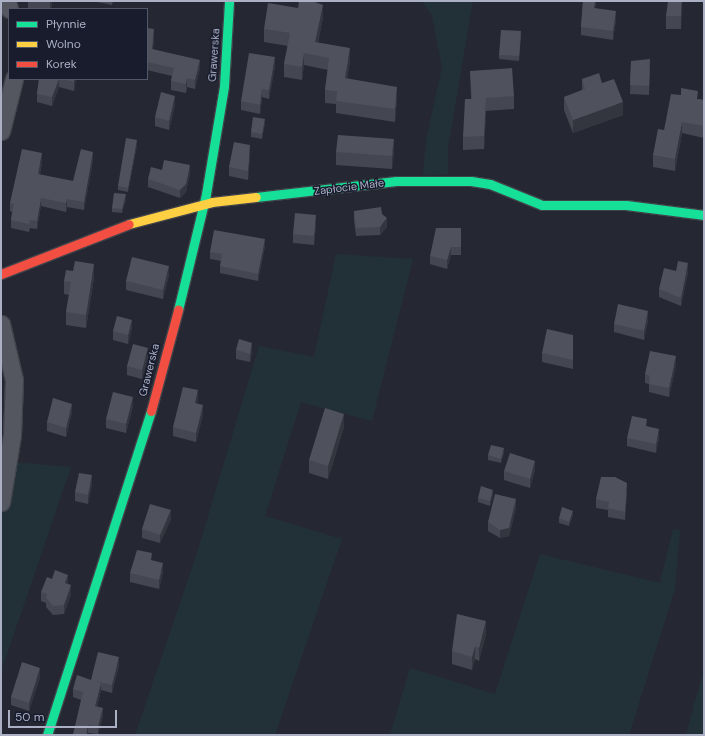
<!DOCTYPE html>
<meta charset="utf-8">
<style>
body{margin:0}
#map{position:relative;width:705px;height:736px;overflow:hidden;background:#252832;font-family:"DM Sans",sans-serif}
div>[style]{position:absolute}
[style*='--x']{left:calc(var(--x)*1px);top:calc(var(--y)*1px);width:calc(var(--w)*1px);rotate:calc(var(--a)*1deg)}
.green>*{inset:0;background:#223038}
.roads{filter:drop-shadow(1px 0 #41434b) drop-shadow(-1px 0 #41434b) drop-shadow(0 1px #41434b) drop-shadow(0 -1px #41434b)}
.street>*{height:17px;margin:-8.5px;padding:0 8.5px;transform-origin:8.5px;border-radius:8.5px;background:#545660}
.fast>*{height:9px;margin:-4.5px;padding:0 4.5px;transform-origin:4.5px;border-radius:4.5px;background:#16e098}
.slow>*{height:9px;margin:-4.5px;padding:0 4.5px;transform-origin:4.5px;border-radius:4.5px;background:#ffcf43}
.jam>*{height:9px;margin:-4.5px;padding:0 4.5px;transform-origin:4.5px;border-radius:4.5px;background:#f24e42}
.wall>*{inset:0;background:#444651}
.shaded-wall>*{inset:0;background:#33353f}
.building>*{inset:0;background:#4f515d}
span{translate:-50% -50%;white-space:nowrap;text-align:center;line-height:1.15;-webkit-text-stroke:3px #181c2d;paint-order:stroke}
.street-label{font-size:11px;color:#acb0c5}
.frame{position:absolute;inset:0;border:2px solid #acb0c5;pointer-events:none}
.legend{position:absolute;left:8px;top:8px;width:140px;height:72px;box-sizing:border-box;background:#181c2d;border:1px solid #53576a;margin:0;padding:5px 7px;list-style:none;font-size:12px;color:#acb0c5}
.legend li{display:flex;align-items:center;gap:8px;height:20px}
.legend b{width:20px;border:1px solid #53576a}
.scale{position:absolute;left:8px;top:710px;width:109px;height:18px;box-sizing:border-box;border:2px solid #acb0c5;border-top:0;padding-left:5px;font-size:12px;line-height:14px;white-space:nowrap;color:#acb0c5;-webkit-text-stroke:3px #181c2d;paint-order:stroke}
</style>
<div id="map">
<div class="green">
<i style="clip-path:polygon(422px 1px,473px 1px,448px 147px,448px 174px,423px 176px,426px 140px,442px 67px,432px 16px)"></i>
<i style="clip-path:polygon(336px 254px,413px 259px,372px 421px,301px 402px,265px 516px,342px 539px,275px 735px,135px 735px,196px 556px,259px 346px,314px 357px)"></i>
<i style="clip-path:polygon(11px 462px,71px 467px,1px 672px,1px 517px)"></i>
<i style="clip-path:polygon(673px 529px,680px 530px,675px 589px,629px 735px,390px 735px,410px 668px,495px 694px,540px 554px,660px 583px)"></i>
<i style="clip-path:polygon(704px 671px,704px 735px,686px 735px,694px 704px)"></i>
</div>
<div class="roads">
<div class="street">
<i style="--x:7;--y:1;--w:8;--a:76"></i>
<i style="--x:1;--y:131;--w:54;--a:-76"></i>
<i style="--x:1;--y:324;--w:57;--a:76.9"></i>
<i style="--x:14;--y:380;--w:55;--a:92.1"></i>
<i style="--x:12;--y:435;--w:68;--a:99.3"></i>
</div>
<div class="fast">
<i style="--x:256;--y:197;--w:141;--a:-6.5"></i>
<i style="--x:396;--y:181;--w:75;--a:0"></i>
<i style="--x:471;--y:181;--w:19;--a:9"></i>
<i style="--x:490;--y:184;--w:56;--a:22"></i>
<i style="--x:542;--y:205;--w:84;--a:0"></i>
<i style="--x:626;--y:205;--w:79;--a:7.3"></i>
<i style="--x:178;--y:310;--w:119;--a:-76.4"></i>
<i style="--x:206;--y:194;--w:109;--a:-80.5"></i>
<i style="--x:224;--y:86;--w:85;--a:-86.6"></i>
<i style="--x:47;--y:735;--w:340;--a:-72.2"></i>
</div>
<div class="slow">
<i style="--x:129;--y:224;--w:86;--a:-14.8"></i>
<i style="--x:212;--y:202;--w:44;--a:-6.5"></i>
</div>
<div class="jam">
<i style="--x:1;--y:274;--w:137;--a:-21.3"></i>
<i style="--x:151;--y:411;--w:105;--a:-75"></i>
</div>
</div>
<div class="wall">
<i style="clip-path:polygon(28px 1px,52px 1px,51px 9px,28px 9px)"></i>
<i style="clip-path:polygon(92px 1px,113px 1px,112px 5px)"></i>
<i style="clip-path:polygon(583px 1px,596px 1px,595px 8px,616px 20px,613px 40px,581px 35px,581px 27px)"></i>
<i style="clip-path:polygon(682px 1px,681px 29px,666px 29px,666px 16px)"></i>
<i style="clip-path:polygon(323px 17px,318px 43px,350px 61px,347px 79px,397px 99px,395px 122px,336px 113px,336px 104px,325px 103px,325px 90px,328px 70px,304px 65px,302px 80px,284px 77px,284px 64px,288px 46px,264px 42px,264px 29px)"></i>
<i style="clip-path:polygon(147px 28px,154px 38px,153px 49px,200px 68px,195px 89px,187px 87px,186px 93px,171px 90px,171px 81px,172px 76px,147px 70px)"></i>
<i style="clip-path:polygon(521px 35px,519px 61px,499px 59px,499px 55px)"></i>
<i style="clip-path:polygon(631px 61px,650px 68px,649px 95px,630px 94px)"></i>
<i style="clip-path:polygon(275px 66px,269px 99px,262px 97px,260px 114px,241px 110px,241px 101px)"></i>
<i style="clip-path:polygon(470px 71px,514px 96px,514px 109px,486px 111px,484px 149px,463px 150px,463px 137px,471px 99px)"></i>
<i style="clip-path:polygon(39px 79px,76px 79px,74px 91px,59px 87px,52px 106px,37px 102px,37px 94px)"></i>
<i style="clip-path:polygon(582px 79px,602px 83px,623px 115px,573px 133px,564px 110px,564px 97px,582px 90px)"></i>
<i style="clip-path:polygon(698px 99px,704px 100px,704px 138px,682px 133px,675px 171px,653px 167px,653px 155px,664px 130px)"></i>
<i style="clip-path:polygon(175px 105px,169px 130px,155px 126px,155px 117px)"></i>
<i style="clip-path:polygon(265px 123px,262px 139px,251px 137px,251px 132px)"></i>
<i style="clip-path:polygon(137px 145px,128px 192px,118px 190px,118px 186px)"></i>
<i style="clip-path:polygon(336px 152px,394px 152px,392px 169px,336px 165px)"></i>
<i style="clip-path:polygon(250px 154px,248px 180px,229px 176px,229px 167px)"></i>
<i style="clip-path:polygon(93px 160px,84px 210px,67px 207px,66px 212px,41px 206px,37px 229px,30px 228px,29px 232px,11px 228px,11px 220px,12px 212px,10px 211px,10px 203px,42px 162px,40px 175px,73px 181px)"></i>
<i style="clip-path:polygon(162px 170px,190px 173px,186px 192px,180px 198px,148px 187px,148px 179px)"></i>
<i style="clip-path:polygon(126px 199px,122px 213px,112px 212px,112px 208px)"></i>
<i style="clip-path:polygon(354px 211px,387px 227px,380px 235px,356px 236px,354px 220px)"></i>
<i style="clip-path:polygon(316px 224px,314px 245px,293px 243px,293px 234px)"></i>
<i style="clip-path:polygon(461px 228px,461px 255px,451px 255px,447px 269px,430px 264px,430px 256px)"></i>
<i style="clip-path:polygon(265px 246px,258px 281px,220px 273px,220px 266px,221px 261px,210px 259px,210px 252px)"></i>
<i style="clip-path:polygon(73px 271px,94px 278px,86px 328px,66px 325px,66px 312px,69px 295px,64px 294px,64px 281px)"></i>
<i style="clip-path:polygon(676px 271px,688px 272px,681px 306px,659px 297px,659px 289px)"></i>
<i style="clip-path:polygon(169px 275px,163px 299px,126px 290px,126px 281px)"></i>
<i style="clip-path:polygon(648px 320px,644px 340px,614px 332px,614px 324px)"></i>
<i style="clip-path:polygon(132px 328px,128px 344px,113px 340px,113px 331px)"></i>
<i style="clip-path:polygon(573px 335px,573px 369px,542px 362px,542px 353px)"></i>
<i style="clip-path:polygon(236px 350px,252px 352px,250px 362px,236px 359px)"></i>
<i style="clip-path:polygon(148px 357px,142px 379px,127px 375px,127px 366px)"></i>
<i style="clip-path:polygon(676px 365px,669px 397px,649px 392px,649px 384px,645px 383px,645px 374px)"></i>
<i style="clip-path:polygon(198px 399px,197px 403px,203px 414px,196px 442px,173px 436px,173px 427px)"></i>
<i style="clip-path:polygon(133px 406px,126px 433px,106px 428px,106px 419px)"></i>
<i style="clip-path:polygon(72px 412px,66px 437px,47px 431px,47px 422px)"></i>
<i style="clip-path:polygon(647px 426px,659px 438px,656px 453px,627px 446px,627px 438px)"></i>
<i style="clip-path:polygon(344px 427px,328px 479px,309px 473px,309px 460px)"></i>
<i style="clip-path:polygon(504px 453px,501px 463px,488px 460px,488px 455px)"></i>
<i style="clip-path:polygon(535px 470px,530px 488px,504px 480px,504px 471px)"></i>
<i style="clip-path:polygon(92px 484px,88px 504px,75px 501px,75px 492px)"></i>
<i style="clip-path:polygon(627px 492px,625px 520px,608px 517px,608px 510px,596px 508px,596px 499px)"></i>
<i style="clip-path:polygon(493px 494px,490px 506px,478px 502px,478px 498px)"></i>
<i style="clip-path:polygon(516px 508px,509px 536px,500px 538px,488px 531px,488px 522px)"></i>
<i style="clip-path:polygon(573px 515px,569px 526px,559px 523px,559px 518px)"></i>
<i style="clip-path:polygon(171px 519px,160px 543px,142px 538px,142px 529px)"></i>
<i style="clip-path:polygon(163px 572px,159px 589px,130px 582px,130px 573px)"></i>
<i style="clip-path:polygon(68px 584px,71px 594px,64px 614px,53px 615px,46px 607px,46px 603px,41px 601px,41px 592px)"></i>
<i style="clip-path:polygon(486px 634px,479px 661px,475px 659px,472px 670px,452px 664px,452px 651px)"></i>
<i style="clip-path:polygon(119px 665px,112px 693px,101px 690px,97px 707px,103px 716px,98px 734px,88px 733px,88px 735px,73px 735px,81px 700px,73px 697px,73px 689px)"></i>
<i style="clip-path:polygon(40px 677px,29px 711px,11px 705px,11px 697px)"></i>
</div>
<div class="shaded-wall">
<i style="clip-path:polygon(50px 1px,52px 1px,51px 9px,50px 9px)"></i>
<i style="clip-path:polygon(595px 1px,596px 1px,594px 17px,594px 8px)"></i>
<i style="clip-path:polygon(323px 5px,323px 17px,315px 55px,315px 42px)"></i>
<i style="clip-path:polygon(616px 11px,616px 20px,613px 40px,613px 31px)"></i>
<i style="clip-path:polygon(154px 29px,154px 38px,152px 57px,152px 49px)"></i>
<i style="clip-path:polygon(350px 48px,350px 61px,345px 91px,345px 78px)"></i>
<i style="clip-path:polygon(304px 53px,304px 65px,302px 80px,302px 67px)"></i>
<i style="clip-path:polygon(275px 57px,275px 66px,269px 99px,269px 90px)"></i>
<i style="clip-path:polygon(200px 60px,200px 68px,195px 89px,195px 80px)"></i>
<i style="clip-path:polygon(187px 78px,187px 87px,186px 93px,186px 84px)"></i>
<i style="clip-path:polygon(59px 79px,59px 87px,52px 106px,52px 97px)"></i>
<i style="clip-path:polygon(74px 79px,76px 79px,74px 91px)"></i>
<i style="clip-path:polygon(397px 87px,397px 99px,395px 122px,395px 109px)"></i>
<i style="clip-path:polygon(262px 89px,262px 97px,260px 114px,260px 105px)"></i>
<i style="clip-path:polygon(175px 96px,175px 105px,169px 130px,169px 121px)"></i>
<i style="clip-path:polygon(486px 98px,486px 111px,484px 149px,484px 136px)"></i>
<i style="clip-path:polygon(623px 102px,623px 115px,573px 133px,573px 120px)"></i>
<i style="clip-path:polygon(265px 119px,265px 123px,262px 139px,262px 134px)"></i>
<i style="clip-path:polygon(682px 122px,682px 133px,675px 171px,675px 159px)"></i>
<i style="clip-path:polygon(394px 139px,394px 152px,392px 169px,392px 156px)"></i>
<i style="clip-path:polygon(137px 140px,137px 145px,128px 192px,128px 188px)"></i>
<i style="clip-path:polygon(250px 145px,250px 154px,248px 180px,248px 171px)"></i>
<i style="clip-path:polygon(93px 152px,93px 160px,84px 210px,84px 202px)"></i>
<i style="clip-path:polygon(42px 153px,42px 162px,38px 183px,38px 174px)"></i>
<i style="clip-path:polygon(190px 165px,190px 173px,186px 192px,180px 198px,180px 190px)"></i>
<i style="clip-path:polygon(126px 194px,126px 199px,122px 213px,122px 209px)"></i>
<i style="clip-path:polygon(41px 198px,41px 206px,37px 229px,37px 221px)"></i>
<i style="clip-path:polygon(67px 199px,67px 207px,66px 212px,66px 203px)"></i>
<i style="clip-path:polygon(316px 215px,316px 224px,314px 245px,314px 236px)"></i>
<i style="clip-path:polygon(387px 218px,387px 227px,380px 235px,380px 227px)"></i>
<i style="clip-path:polygon(265px 239px,265px 246px,258px 281px,258px 274px)"></i>
<i style="clip-path:polygon(451px 247px,451px 255px,447px 269px,447px 260px)"></i>
<i style="clip-path:polygon(688px 263px,688px 272px,681px 306px,681px 298px)"></i>
<i style="clip-path:polygon(94px 264px,94px 278px,86px 328px,86px 315px)"></i>
<i style="clip-path:polygon(169px 266px,169px 275px,163px 299px,163px 290px)"></i>
<i style="clip-path:polygon(648px 311px,648px 320px,644px 340px,644px 331px)"></i>
<i style="clip-path:polygon(132px 320px,132px 328px,128px 344px,128px 335px)"></i>
<i style="clip-path:polygon(252px 343px,252px 352px,250px 362px,250px 354px)"></i>
<i style="clip-path:polygon(148px 348px,148px 357px,142px 379px,142px 370px)"></i>
<i style="clip-path:polygon(676px 356px,676px 365px,669px 397px,669px 388px)"></i>
<i style="clip-path:polygon(198px 390px,198px 399px,195px 412px,195px 403px)"></i>
<i style="clip-path:polygon(133px 397px,133px 406px,126px 433px,126px 424px)"></i>
<i style="clip-path:polygon(72px 404px,72px 412px,66px 437px,66px 428px)"></i>
<i style="clip-path:polygon(203px 405px,203px 414px,196px 442px,196px 433px)"></i>
<i style="clip-path:polygon(344px 414px,344px 427px,328px 479px,328px 466px)"></i>
<i style="clip-path:polygon(659px 429px,659px 438px,656px 453px,656px 444px)"></i>
<i style="clip-path:polygon(504px 448px,504px 453px,501px 463px,501px 459px)"></i>
<i style="clip-path:polygon(535px 461px,535px 470px,530px 488px,530px 479px)"></i>
<i style="clip-path:polygon(92px 475px,92px 484px,88px 504px,88px 495px)"></i>
<i style="clip-path:polygon(627px 483px,627px 492px,625px 520px,625px 512px)"></i>
<i style="clip-path:polygon(493px 490px,493px 494px,490px 506px,490px 501px)"></i>
<i style="clip-path:polygon(516px 499px,516px 508px,509px 536px,500px 538px,500px 530px)"></i>
<i style="clip-path:polygon(171px 510px,171px 519px,160px 543px,160px 535px)"></i>
<i style="clip-path:polygon(573px 511px,573px 515px,569px 526px,569px 522px)"></i>
<i style="clip-path:polygon(163px 563px,163px 572px,159px 589px,159px 580px)"></i>
<i style="clip-path:polygon(68px 575px,68px 584px,65px 583px)"></i>
<i style="clip-path:polygon(71px 585px,71px 594px,64px 614px,64px 605px)"></i>
<i style="clip-path:polygon(486px 621px,486px 634px,479px 661px,479px 648px)"></i>
<i style="clip-path:polygon(475px 646px,475px 659px,472px 670px,472px 657px)"></i>
<i style="clip-path:polygon(119px 657px,119px 665px,112px 693px,112px 685px)"></i>
<i style="clip-path:polygon(40px 668px,40px 677px,29px 711px,29px 703px)"></i>
<i style="clip-path:polygon(101px 683px,101px 690px,95px 714px,95px 706px)"></i>
<i style="clip-path:polygon(103px 708px,103px 716px,98px 734px,98px 726px)"></i>
<i style="clip-path:polygon(88px 725px,88px 735px,86px 735px)"></i>
</div>
<div class="building">
<i style="clip-path:polygon(299px 1px,312px 1px,323px 5px,315px 42px,350px 48px,345px 78px,397px 87px,395px 109px,336px 101px,337px 91px,325px 90px,329px 58px,304px 53px,302px 67px,284px 64px,290px 33px,264px 29px,268px 3px,298px 8px)"></i>
<i style="clip-path:polygon(583px 1px,595px 1px,594px 8px,616px 11px,613px 31px,581px 27px)"></i>
<i style="clip-path:polygon(668px 1px,681px 1px,681px 16px,666px 16px)"></i>
<i style="clip-path:polygon(147px 28px,154px 29px,152px 49px,200px 60px,195px 80px,187px 78px,186px 84px,171px 81px,174px 68px,147px 62px)"></i>
<i style="clip-path:polygon(501px 30px,521px 31px,519px 56px,499px 55px)"></i>
<i style="clip-path:polygon(249px 53px,275px 57px,269px 90px,262px 89px,260px 105px,241px 101px)"></i>
<i style="clip-path:polygon(650px 59px,649px 86px,630px 85px,631px 61px)"></i>
<i style="clip-path:polygon(512px 68px,514px 96px,486px 98px,484px 136px,463px 137px,465px 99px,472px 99px,470px 71px)"></i>
<i style="clip-path:polygon(599px 73px,602px 83px,614px 79px,623px 102px,573px 120px,564px 97px,585px 89px,582px 79px)"></i>
<i style="clip-path:polygon(39px 79px,59px 79px,52px 97px,37px 94px)"></i>
<i style="clip-path:polygon(62px 79px,74px 79px,74px 82px)"></i>
<i style="clip-path:polygon(681px 88px,698px 91px,697px 99px,704px 100px,704px 126px,682px 122px,675px 159px,653px 155px,658px 129px,664px 130px,671px 94px,681px 95px)"></i>
<i style="clip-path:polygon(161px 92px,175px 96px,169px 121px,155px 117px)"></i>
<i style="clip-path:polygon(253px 117px,265px 119px,262px 134px,251px 132px)"></i>
<i style="clip-path:polygon(338px 135px,394px 139px,392px 156px,336px 152px)"></i>
<i style="clip-path:polygon(126px 138px,137px 140px,128px 188px,118px 186px)"></i>
<i style="clip-path:polygon(234px 142px,250px 145px,248px 171px,229px 167px)"></i>
<i style="clip-path:polygon(22px 149px,42px 153px,38px 174px,73px 181px,81px 149px,93px 152px,84px 202px,67px 199px,66px 203px,41px 198px,37px 221px,30px 220px,29px 224px,11px 220px,14px 204px,10px 203px)"></i>
<i style="clip-path:polygon(164px 160px,190px 165px,186px 184px,180px 190px,148px 179px,151px 167px,162px 170px)"></i>
<i style="clip-path:polygon(114px 193px,126px 194px,122px 209px,112px 208px)"></i>
<i style="clip-path:polygon(381px 207px,382px 214px,387px 218px,380px 227px,356px 228px,354px 211px)"></i>
<i style="clip-path:polygon(295px 213px,316px 215px,314px 236px,293px 234px)"></i>
<i style="clip-path:polygon(436px 228px,461px 228px,461px 247px,451px 247px,447px 260px,430px 256px)"></i>
<i style="clip-path:polygon(214px 230px,265px 239px,258px 274px,220px 266px,222px 254px,210px 252px)"></i>
<i style="clip-path:polygon(132px 257px,169px 266px,163px 290px,126px 281px)"></i>
<i style="clip-path:polygon(75px 261px,94px 264px,86px 315px,66px 312px,71px 282px,64px 281px,66px 270px,73px 271px)"></i>
<i style="clip-path:polygon(678px 261px,688px 263px,681px 298px,659px 289px,664px 268px,676px 271px)"></i>
<i style="clip-path:polygon(618px 304px,648px 311px,644px 331px,614px 324px)"></i>
<i style="clip-path:polygon(117px 316px,132px 320px,128px 335px,113px 331px)"></i>
<i style="clip-path:polygon(547px 329px,573px 335px,573px 360px,542px 353px)"></i>
<i style="clip-path:polygon(239px 339px,252px 343px,250px 354px,236px 350px)"></i>
<i style="clip-path:polygon(133px 344px,148px 348px,142px 370px,127px 366px)"></i>
<i style="clip-path:polygon(650px 351px,676px 356px,669px 388px,649px 384px,650px 376px,645px 374px)"></i>
<i style="clip-path:polygon(183px 387px,198px 390px,195px 403px,203px 405px,196px 433px,173px 427px)"></i>
<i style="clip-path:polygon(113px 392px,133px 397px,126px 424px,106px 419px)"></i>
<i style="clip-path:polygon(53px 398px,72px 404px,66px 428px,47px 422px)"></i>
<i style="clip-path:polygon(325px 408px,344px 414px,328px 466px,309px 460px)"></i>
<i style="clip-path:polygon(632px 416px,647px 419px,646px 426px,659px 429px,656px 444px,627px 438px)"></i>
<i style="clip-path:polygon(491px 445px,504px 448px,501px 459px,488px 455px)"></i>
<i style="clip-path:polygon(510px 453px,535px 461px,530px 479px,504px 471px)"></i>
<i style="clip-path:polygon(79px 473px,92px 475px,88px 495px,75px 492px)"></i>
<i style="clip-path:polygon(601px 477px,615px 477px,627px 483px,625px 512px,608px 508px,609px 502px,596px 499px)"></i>
<i style="clip-path:polygon(481px 486px,493px 490px,490px 501px,478px 498px)"></i>
<i style="clip-path:polygon(495px 494px,516px 499px,509px 528px,500px 530px,488px 522px)"></i>
<i style="clip-path:polygon(150px 504px,171px 510px,160px 535px,142px 529px)"></i>
<i style="clip-path:polygon(562px 507px,573px 511px,569px 522px,559px 518px)"></i>
<i style="clip-path:polygon(137px 550px,152px 553px,151px 560px,163px 563px,159px 580px,130px 573px)"></i>
<i style="clip-path:polygon(55px 570px,68px 575px,65px 583px,71px 585px,64px 605px,53px 606px,46px 598px,47px 594px,41px 592px,47px 577px,52px 579px)"></i>
<i style="clip-path:polygon(457px 614px,486px 621px,479px 648px,475px 646px,472px 657px,452px 651px)"></i>
<i style="clip-path:polygon(98px 652px,119px 657px,112px 685px,95px 681px,101px 683px,95px 706px,103px 708px,98px 726px,88px 725px,86px 735px,73px 735px,83px 692px,73px 689px,77px 675px,91px 680px)"></i>
<i style="clip-path:polygon(22px 662px,40px 668px,29px 703px,11px 697px)"></i>
</div>
<div class="street-label">
<span style="left:214px;top:55px;rotate:-86deg">Grawerska</span>
<span style="left:349px;top:187px;rotate:-7deg">Zapłocie Małe</span>
<span style="left:149px;top:370px;rotate:-76deg">Grawerska</span>
</div>
<div class="frame"></div>
<ul class="legend">
<li><b style="height:5px;background:#16e098"></b>Płynnie</li>
<li><b style="height:5px;background:#ffcf43"></b>Wolno</li>
<li><b style="height:5px;background:#f24e42"></b>Korek</li>
</ul>
<div class="scale">50 m</div>
</div>
